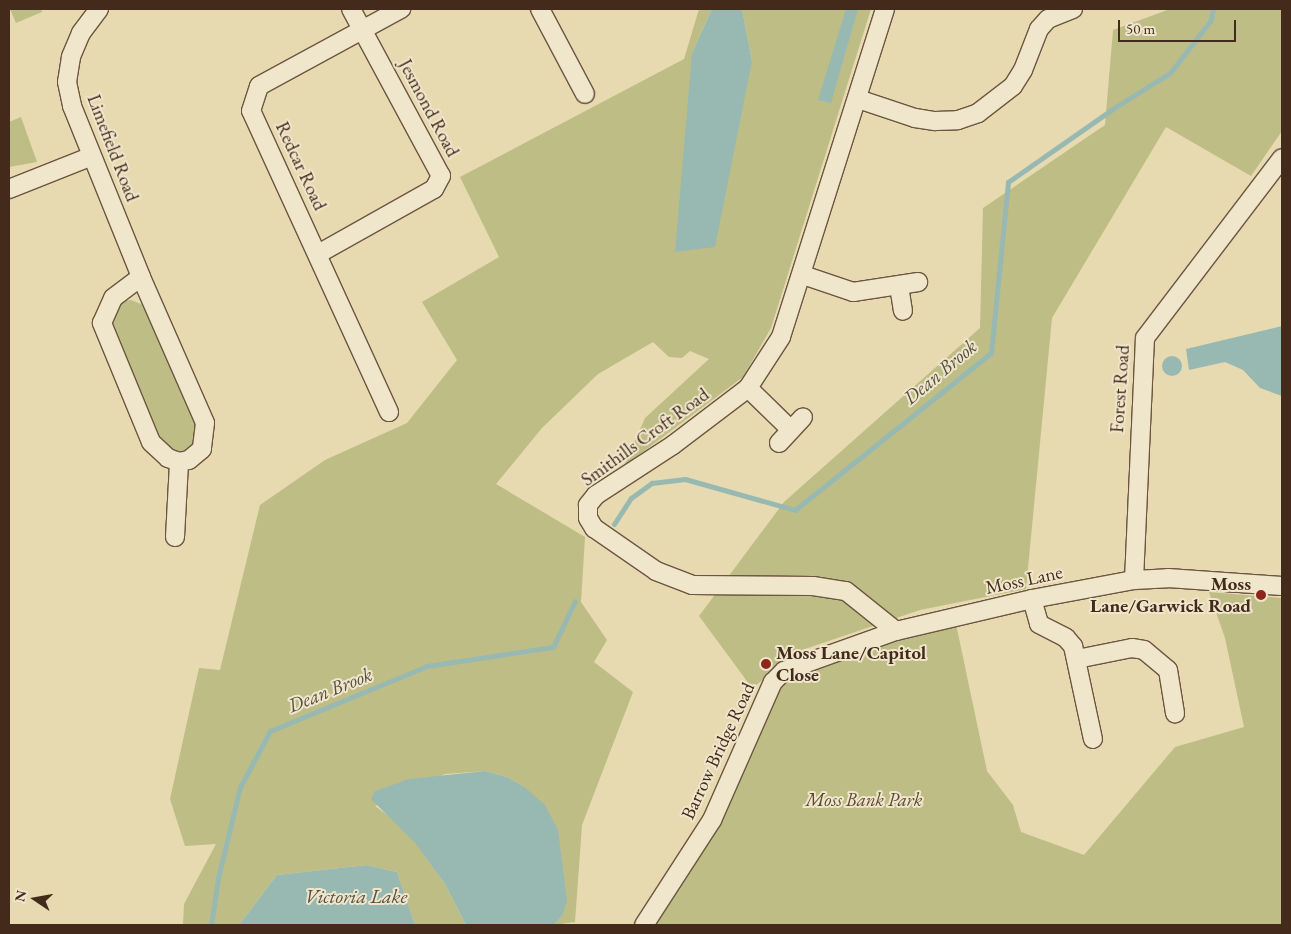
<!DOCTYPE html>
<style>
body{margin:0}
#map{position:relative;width:1291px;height:934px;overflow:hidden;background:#e7d9b0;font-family:"EB Garamond",serif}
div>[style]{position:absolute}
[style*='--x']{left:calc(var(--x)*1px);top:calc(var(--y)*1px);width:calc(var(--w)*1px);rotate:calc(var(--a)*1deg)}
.green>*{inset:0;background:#bebd86}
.water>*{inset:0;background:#98b9b2}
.round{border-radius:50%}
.stream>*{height:5px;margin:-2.5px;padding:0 2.5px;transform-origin:2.5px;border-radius:2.5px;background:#98b9b2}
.roads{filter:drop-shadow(1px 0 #6c5640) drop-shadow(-1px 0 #6c5640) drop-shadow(0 1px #6c5640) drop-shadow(0 -1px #6c5640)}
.minor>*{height:18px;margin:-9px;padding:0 9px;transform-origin:9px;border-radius:9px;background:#efe6cc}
.dots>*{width:14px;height:14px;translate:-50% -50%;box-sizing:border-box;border:2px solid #efe6cc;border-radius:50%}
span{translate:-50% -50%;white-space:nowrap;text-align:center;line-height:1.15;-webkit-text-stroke:4px #efe6cc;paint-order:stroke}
.street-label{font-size:19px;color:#432a1b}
.poi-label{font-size:19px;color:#432a1b;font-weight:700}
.right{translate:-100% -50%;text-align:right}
.left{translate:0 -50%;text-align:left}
.park-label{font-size:19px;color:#5c4730;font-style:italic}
.water-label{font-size:20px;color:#584e41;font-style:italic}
.frame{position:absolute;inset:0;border:10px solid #432a1b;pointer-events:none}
.north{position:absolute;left:10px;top:874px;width:50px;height:50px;-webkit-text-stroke:4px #efe6cc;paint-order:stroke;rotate:282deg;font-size:14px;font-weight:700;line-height:20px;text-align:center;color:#432a1b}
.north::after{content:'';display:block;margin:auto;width:18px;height:22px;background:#432a1b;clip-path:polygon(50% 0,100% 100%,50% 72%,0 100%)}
.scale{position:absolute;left:1118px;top:20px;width:118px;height:22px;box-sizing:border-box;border:2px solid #432a1b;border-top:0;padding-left:6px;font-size:15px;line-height:18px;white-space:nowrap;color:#432a1b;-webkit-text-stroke:4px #efe6cc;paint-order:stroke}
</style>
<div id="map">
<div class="green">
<i style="clip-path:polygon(10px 9px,41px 9px,42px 12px,16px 23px)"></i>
<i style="clip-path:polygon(699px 9px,712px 9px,692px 53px,752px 61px,742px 9px,871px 9px,771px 328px,743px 377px,624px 466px,645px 418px,709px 359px,690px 351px,682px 358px,669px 357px,653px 342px,598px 374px,542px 428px,496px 484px,585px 537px,581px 602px,607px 640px,594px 662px,633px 692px,582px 825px,575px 922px,554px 925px,562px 916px,523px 786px,507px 777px,485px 771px,445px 774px,375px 806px,394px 820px,416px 843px,445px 884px,466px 925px,415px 925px,397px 872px,367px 865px,277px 875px,239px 925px,183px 925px,184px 904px,216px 844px,185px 846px,170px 799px,199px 668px,220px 670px,260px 505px,325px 460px,407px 423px,457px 360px,422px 302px,499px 257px,460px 177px,684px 59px)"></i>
<i style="clip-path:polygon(1170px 9px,1282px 9px,1282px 131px,1251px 176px,1166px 127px,1052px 318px,1026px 589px,920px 610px,802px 650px,752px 688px,699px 616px,784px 502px,980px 328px,983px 208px,1105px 125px,1113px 30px)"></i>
<i style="clip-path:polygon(21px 117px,37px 162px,9px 167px,9px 122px)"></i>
<i style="clip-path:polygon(131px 300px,146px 306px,197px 426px,197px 441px,182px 453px,176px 453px,159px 442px,110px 325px,120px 302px)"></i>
<i style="clip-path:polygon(1209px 592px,1282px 598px,1282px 925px,651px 925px,773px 682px,896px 631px,956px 624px,987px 771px,1013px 805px,1021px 832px,1084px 855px,1175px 747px,1244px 727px,1225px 638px)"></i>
</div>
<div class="water">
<i style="clip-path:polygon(712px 9px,742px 9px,752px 61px,715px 247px,675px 252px,692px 53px)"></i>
<i style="clip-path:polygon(846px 9px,858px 9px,831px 103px,818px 100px)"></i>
<i style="clip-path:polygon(1282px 326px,1282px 396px,1260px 388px,1243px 370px,1225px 362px,1189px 370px,1186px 349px)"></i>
<i class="round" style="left:1162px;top:356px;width:20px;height:20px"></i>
<i style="clip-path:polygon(485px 771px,507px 777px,523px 786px,545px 805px,558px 830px,567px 901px,562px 916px,554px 925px,466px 925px,445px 884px,416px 844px,371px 799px,375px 791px,409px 779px)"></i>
<i style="clip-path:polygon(367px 865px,397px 872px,415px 925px,239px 925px,277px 875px)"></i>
</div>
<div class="stream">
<i style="--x:614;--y:524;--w:31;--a:-57"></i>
<i style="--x:631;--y:498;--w:26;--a:-36"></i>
<i style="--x:652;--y:483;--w:33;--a:-7"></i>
<i style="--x:685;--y:479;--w:114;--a:15.7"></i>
<i style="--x:795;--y:510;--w:251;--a:-38.7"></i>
<i style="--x:991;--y:353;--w:172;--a:-84.3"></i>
<i style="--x:1008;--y:182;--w:133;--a:-34.9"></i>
<i style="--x:1117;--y:106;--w:62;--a:-31.9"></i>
<i style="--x:1170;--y:73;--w:67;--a:-52.3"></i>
<i style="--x:1211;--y:20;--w:11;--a:-80"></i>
<i style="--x:211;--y:925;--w:48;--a:-81.5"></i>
<i style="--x:218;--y:878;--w:94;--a:-76.4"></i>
<i style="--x:240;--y:787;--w:64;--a:-61.8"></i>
<i style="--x:270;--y:731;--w:170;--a:-22.5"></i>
<i style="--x:427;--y:666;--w:127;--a:-8.6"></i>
<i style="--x:553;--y:647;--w:51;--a:-64.4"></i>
</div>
<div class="roads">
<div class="minor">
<i style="--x:99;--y:9;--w:30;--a:127"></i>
<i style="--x:81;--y:33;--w:26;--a:113"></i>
<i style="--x:71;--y:57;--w:25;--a:99"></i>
<i style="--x:67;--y:82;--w:25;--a:78"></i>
<i style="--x:72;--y:106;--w:184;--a:68"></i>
<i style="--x:141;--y:277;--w:159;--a:66.3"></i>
<i style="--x:205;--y:423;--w:26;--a:97"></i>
<i style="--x:202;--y:449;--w:17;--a:140"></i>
<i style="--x:189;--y:460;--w:10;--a:169"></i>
<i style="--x:179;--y:462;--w:12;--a:-160"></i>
<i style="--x:168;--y:458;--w:23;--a:-137"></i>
<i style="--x:151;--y:442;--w:129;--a:-112.4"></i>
<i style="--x:102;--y:323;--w:27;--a:-66"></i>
<i style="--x:113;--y:298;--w:35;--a:-37"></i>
<i style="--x:540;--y:9;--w:96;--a:62.1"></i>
<i style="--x:885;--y:9;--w:344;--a:107.6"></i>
<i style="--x:781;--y:337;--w:61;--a:122.9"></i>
<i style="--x:748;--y:388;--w:94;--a:142.8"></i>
<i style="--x:673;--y:445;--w:92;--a:147"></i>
<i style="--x:596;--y:495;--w:13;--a:129"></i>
<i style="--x:588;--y:505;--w:13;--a:90"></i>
<i style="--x:588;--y:518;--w:12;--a:59"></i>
<i style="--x:594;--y:528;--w:75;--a:34.7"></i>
<i style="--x:656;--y:571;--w:39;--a:21"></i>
<i style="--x:692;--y:585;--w:121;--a:0.5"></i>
<i style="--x:813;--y:586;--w:33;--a:9"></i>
<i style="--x:846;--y:591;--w:64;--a:38.7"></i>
<i style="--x:858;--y:99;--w:60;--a:18.4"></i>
<i style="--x:915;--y:118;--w:20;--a:9"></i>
<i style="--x:935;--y:121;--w:23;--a:-2"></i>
<i style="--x:958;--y:120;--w:21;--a:-19"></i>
<i style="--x:978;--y:113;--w:44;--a:-37.6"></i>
<i style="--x:1013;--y:86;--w:19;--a:-58"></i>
<i style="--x:1023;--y:70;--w:44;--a:-68.7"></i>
<i style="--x:1039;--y:29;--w:13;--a:-48"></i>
<i style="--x:1048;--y:19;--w:27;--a:-22"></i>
<i style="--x:9;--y:189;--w:89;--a:-21.7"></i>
<i style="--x:318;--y:254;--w:133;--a:-29.3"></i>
<i style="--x:434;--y:189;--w:15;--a:-62"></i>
<i style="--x:441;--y:176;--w:190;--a:-118.3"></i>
<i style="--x:803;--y:275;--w:53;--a:18.8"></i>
<i style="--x:853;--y:292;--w:66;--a:-8.7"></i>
<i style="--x:899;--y:286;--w:25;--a:81"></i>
<i style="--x:748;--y:388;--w:60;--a:44.3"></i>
<i style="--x:389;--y:412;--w:331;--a:-114.6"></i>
<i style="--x:251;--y:111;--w:26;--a:-72"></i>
<i style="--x:259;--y:86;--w:162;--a:-28.5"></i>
<i style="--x:779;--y:443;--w:35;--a:-47"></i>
<i style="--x:175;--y:537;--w:75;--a:-86.9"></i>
<i style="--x:1134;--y:580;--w:242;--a:-87.4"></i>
<i style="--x:1145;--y:338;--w:226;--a:-52.7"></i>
<i style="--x:1032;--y:599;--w:26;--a:74"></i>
<i style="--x:1039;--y:624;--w:30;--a:27"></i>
<i style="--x:1066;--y:638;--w:11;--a:49"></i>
<i style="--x:1073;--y:646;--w:95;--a:77.9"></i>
<i style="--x:1077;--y:659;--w:56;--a:-11.3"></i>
<i style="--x:1132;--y:648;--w:12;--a:9"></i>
<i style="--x:1144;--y:650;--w:31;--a:40"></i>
<i style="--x:1168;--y:670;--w:44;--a:80.8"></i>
<i style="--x:644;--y:925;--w:125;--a:-57.1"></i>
<i style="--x:712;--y:820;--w:151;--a:-66.2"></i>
<i style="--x:773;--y:682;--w:16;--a:-45"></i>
<i style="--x:784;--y:671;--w:119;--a:-19.7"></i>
<i style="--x:896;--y:631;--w:140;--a:-13.2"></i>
<i style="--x:1032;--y:599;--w:104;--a:-10.6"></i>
<i style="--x:1134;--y:580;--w:34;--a:-3"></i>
<i style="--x:1168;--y:578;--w:114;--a:4"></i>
</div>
</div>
<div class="dots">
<i style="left:1261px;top:595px;background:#8f2418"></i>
<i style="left:766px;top:664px;background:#8f2418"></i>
</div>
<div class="street-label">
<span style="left:429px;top:108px;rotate:62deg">Jesmond Road</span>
<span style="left:113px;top:148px;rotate:69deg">Limefield Road</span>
<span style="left:301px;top:166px;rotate:65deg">Redcar Road</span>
<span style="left:1120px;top:389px;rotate:-86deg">Forest Road</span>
<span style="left:645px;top:437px;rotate:-36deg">Smithills Croft Road</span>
<span style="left:1024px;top:580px;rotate:-12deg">Moss Lane</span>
<span style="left:718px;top:751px;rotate:-65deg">Barrow Bridge Road</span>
</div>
<div class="poi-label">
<span class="right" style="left:1251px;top:595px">Moss<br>Lane/Garwick Road</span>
<span class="left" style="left:776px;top:664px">Moss Lane/Capitol<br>Close</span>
</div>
<div class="park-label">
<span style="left:864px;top:800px">Moss Bank Park</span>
</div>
<div class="water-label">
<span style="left:940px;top:372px;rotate:-40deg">Dean Brook</span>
<span style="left:330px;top:690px;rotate:-22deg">Dean Brook</span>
<span style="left:356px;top:896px">Victoria Lake</span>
</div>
<div class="frame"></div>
<div class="north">N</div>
<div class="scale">50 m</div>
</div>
